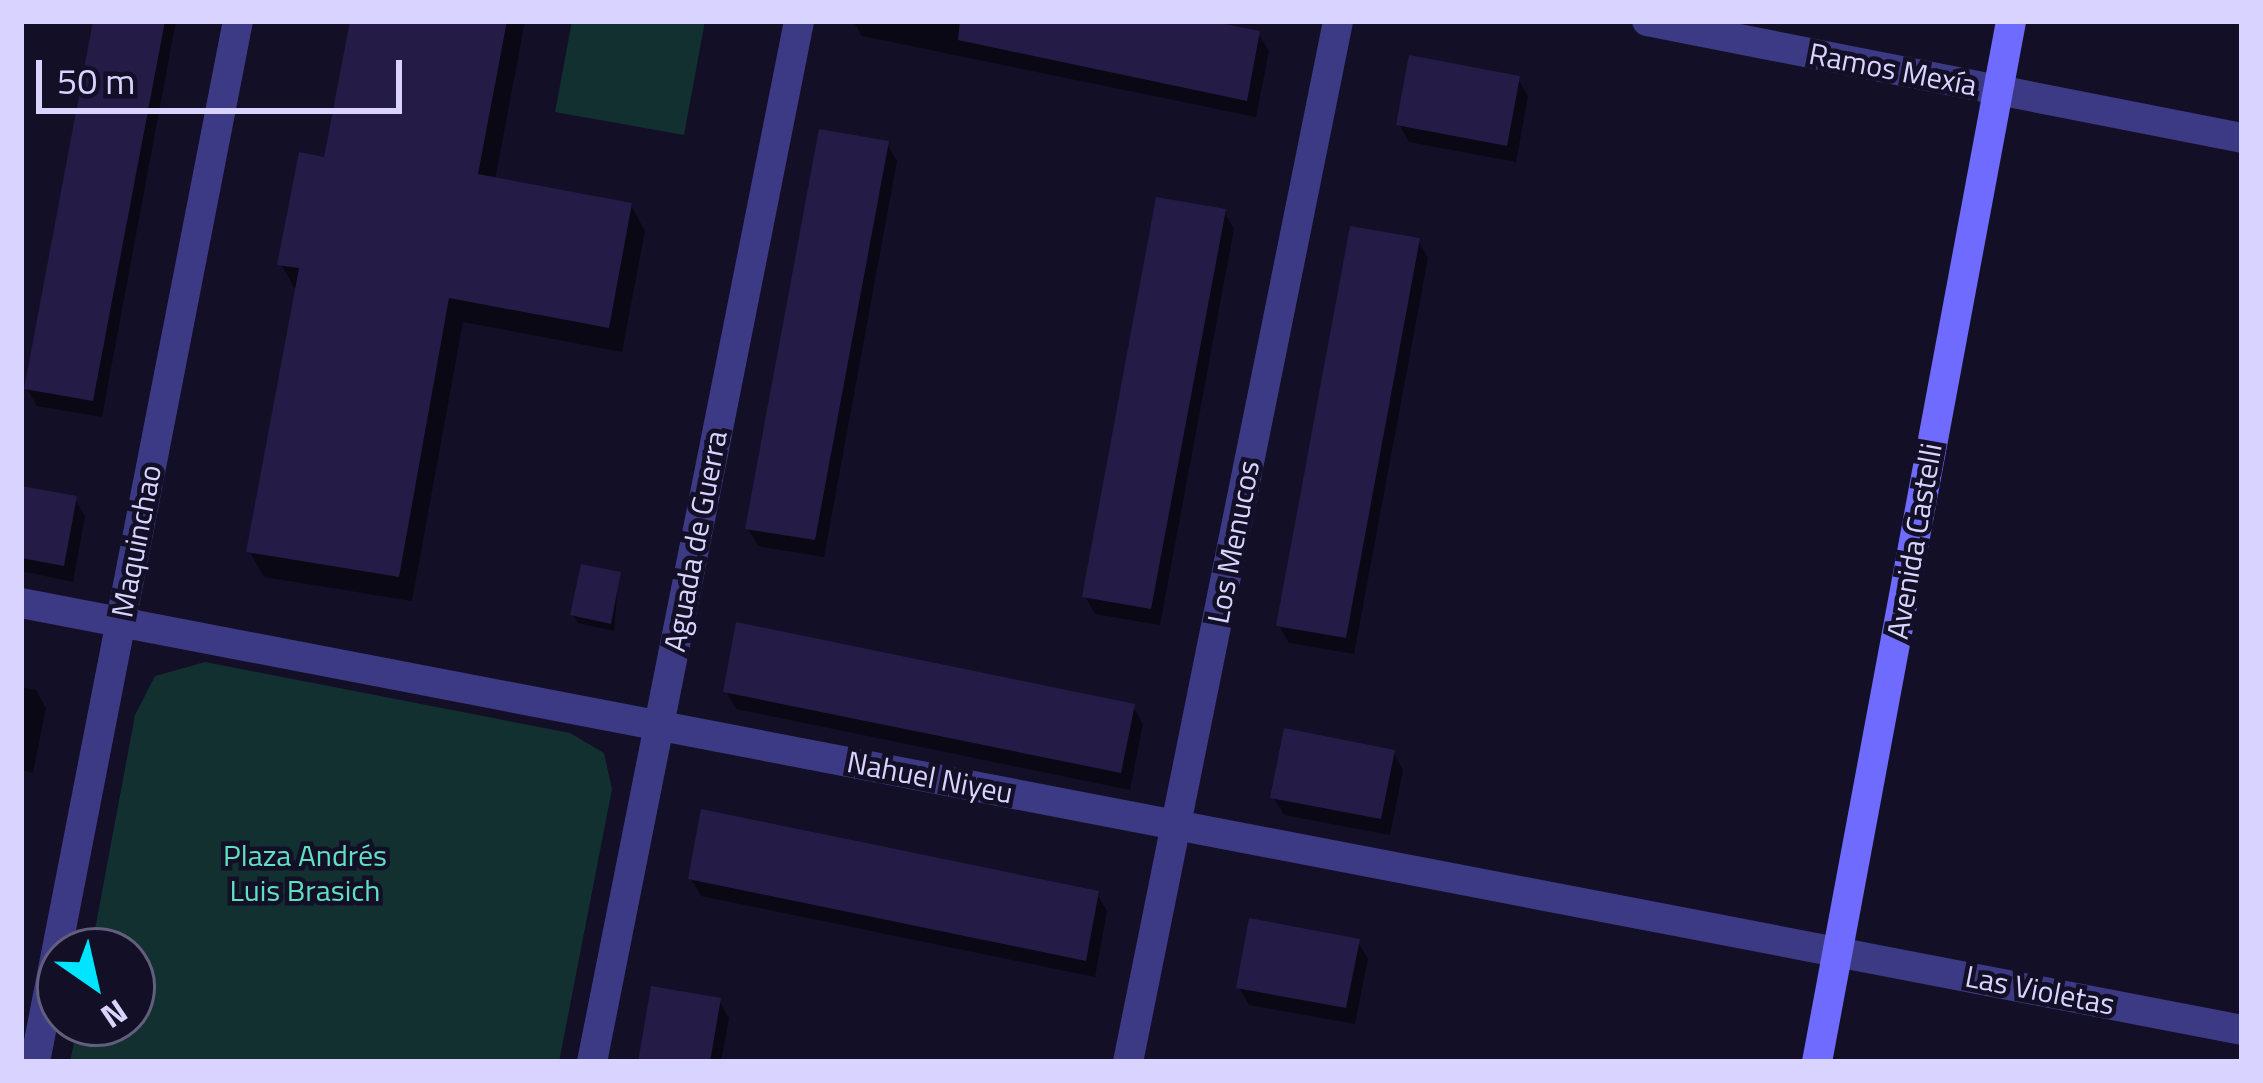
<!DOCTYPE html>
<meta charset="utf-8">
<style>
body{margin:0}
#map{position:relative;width:2263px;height:1083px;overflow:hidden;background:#130f26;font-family:"Titillium Web",sans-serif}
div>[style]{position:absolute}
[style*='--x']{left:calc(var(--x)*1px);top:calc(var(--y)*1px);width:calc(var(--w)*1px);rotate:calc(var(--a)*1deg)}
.green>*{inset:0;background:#12302f}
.shadow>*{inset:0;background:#0007}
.building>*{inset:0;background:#241b47}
.street>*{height:30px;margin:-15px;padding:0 15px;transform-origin:15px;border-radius:15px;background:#3d3a85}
.secondary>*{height:30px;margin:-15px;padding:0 15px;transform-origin:15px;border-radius:15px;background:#6f6bff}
span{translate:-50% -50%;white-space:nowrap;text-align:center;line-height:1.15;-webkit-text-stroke:9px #130f26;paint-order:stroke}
.street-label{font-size:30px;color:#d9d4ff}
.park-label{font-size:30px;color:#5fe0c0}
.frame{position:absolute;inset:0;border:24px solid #d9d4ff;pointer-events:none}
.north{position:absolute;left:36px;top:927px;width:120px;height:120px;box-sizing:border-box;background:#130f26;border:3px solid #625e7d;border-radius:50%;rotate:146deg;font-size:33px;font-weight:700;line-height:48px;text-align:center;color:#d9d4ff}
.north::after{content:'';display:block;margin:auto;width:42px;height:54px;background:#00e5ff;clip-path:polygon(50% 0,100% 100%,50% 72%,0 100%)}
.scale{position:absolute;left:36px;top:60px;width:366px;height:54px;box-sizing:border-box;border:6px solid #d9d4ff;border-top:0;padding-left:15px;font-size:36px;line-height:42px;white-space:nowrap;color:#d9d4ff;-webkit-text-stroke:9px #130f26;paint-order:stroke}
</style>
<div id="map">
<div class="green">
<i style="clip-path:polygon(572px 21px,705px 21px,684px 135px,555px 112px)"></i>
<i style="clip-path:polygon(205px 662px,570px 733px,604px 753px,612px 789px,559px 1062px,70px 1062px,78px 1023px,132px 1023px,132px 951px,91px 951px,135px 715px,155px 676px)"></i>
</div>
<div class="shadow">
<i style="clip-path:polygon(95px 21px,176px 21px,102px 417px,37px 406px,27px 389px)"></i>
<i style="clip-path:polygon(353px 21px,525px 21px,495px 180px,631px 206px,645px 231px,622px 352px,463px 322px,412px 601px,264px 577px,250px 552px,295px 289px,281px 264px,326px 160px)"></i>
<i style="clip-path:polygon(853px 21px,1199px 21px,1258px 33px,1269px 51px,1256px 117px,862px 36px)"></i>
<i style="clip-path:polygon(1518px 79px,1528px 96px,1516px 162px,1409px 142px,1399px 124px)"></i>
<i style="clip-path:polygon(887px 144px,897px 161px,824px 557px,758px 546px,748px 529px)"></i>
<i style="clip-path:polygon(1224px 211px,1234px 229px,1160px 625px,1095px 614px,1085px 596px)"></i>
<i style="clip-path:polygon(1418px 240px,1428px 258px,1354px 654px,1289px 643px,1279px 625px)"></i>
<i style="clip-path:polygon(21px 487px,75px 499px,85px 516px,73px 582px,21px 571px)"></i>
<i style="clip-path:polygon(619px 574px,614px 631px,578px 623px,573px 615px)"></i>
<i style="clip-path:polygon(21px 687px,36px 690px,46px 708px,33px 773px,21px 770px)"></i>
<i style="clip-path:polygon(726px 691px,1133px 707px,1143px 724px,1130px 790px,736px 709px)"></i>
<i style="clip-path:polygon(1393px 752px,1403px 770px,1390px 835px,1284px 815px,1274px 798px)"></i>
<i style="clip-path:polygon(691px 879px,1097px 894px,1107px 911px,1095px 977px,701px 896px)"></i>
<i style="clip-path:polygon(1358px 942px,1368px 959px,1355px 1024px,1249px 1005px,1239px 987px)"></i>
<i style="clip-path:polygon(719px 1001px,729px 1018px,721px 1062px,641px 1062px)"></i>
</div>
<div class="building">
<i style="clip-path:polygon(93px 21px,165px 21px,93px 401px,24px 389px)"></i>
<i style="clip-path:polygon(350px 21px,507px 21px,478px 174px,632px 203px,609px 328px,449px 298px,399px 577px,246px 552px,299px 268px,277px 265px,299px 152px,324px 157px)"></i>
<i style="clip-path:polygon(960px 21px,1210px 21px,1260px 31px,1247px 101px,958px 40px)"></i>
<i style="clip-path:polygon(1409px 55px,1520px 76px,1507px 146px,1396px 125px)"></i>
<i style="clip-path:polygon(819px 129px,889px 141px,815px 540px,745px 529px)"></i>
<i style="clip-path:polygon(1156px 197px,1226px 209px,1151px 609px,1082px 597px)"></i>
<i style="clip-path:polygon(1350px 226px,1420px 238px,1346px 638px,1276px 626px)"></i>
<i style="clip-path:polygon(21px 486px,77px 496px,64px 566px,21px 558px)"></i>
<i style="clip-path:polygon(581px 564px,621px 572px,611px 624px,570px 615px)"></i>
<i style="clip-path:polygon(736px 622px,1135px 704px,1121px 773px,723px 692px)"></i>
<i style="clip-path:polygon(1284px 728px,1395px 750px,1381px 819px,1270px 798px)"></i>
<i style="clip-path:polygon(701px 809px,1099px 891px,1086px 961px,688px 879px)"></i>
<i style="clip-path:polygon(1249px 918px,1360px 939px,1346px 1008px,1236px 988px)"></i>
<i style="clip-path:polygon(651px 986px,721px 998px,710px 1062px,638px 1062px)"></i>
</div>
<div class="street">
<i style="--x:1647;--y:21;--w:606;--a:11.12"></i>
<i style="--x:21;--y:603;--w:2262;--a:10.88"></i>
<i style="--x:35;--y:1062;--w:1061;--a:-78.97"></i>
<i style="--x:592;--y:1062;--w:1061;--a:-78.75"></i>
<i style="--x:1128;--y:1062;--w:1062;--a:-78.59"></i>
</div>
<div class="secondary">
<i style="--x:1817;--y:1062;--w:1059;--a:-79.44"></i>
</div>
<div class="street-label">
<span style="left:1893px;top:69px;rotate:11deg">Ramos Mexía</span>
<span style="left:136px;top:541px;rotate:-79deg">Maquinchao</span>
<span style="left:695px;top:541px;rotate:-79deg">Aguada de Guerra</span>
<span style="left:1914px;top:541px;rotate:-80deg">Avenida Castelli</span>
<span style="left:1233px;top:542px;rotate:-79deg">Los Menucos</span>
<span style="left:930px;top:777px;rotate:11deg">Nahuel Niyeu</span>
<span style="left:2040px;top:990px;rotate:11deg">Las Violetas</span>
</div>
<div class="park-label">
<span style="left:305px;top:872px">Plaza Andrés<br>Luis Brasich</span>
</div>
<div class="frame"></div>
<div class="north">N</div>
<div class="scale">50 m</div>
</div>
